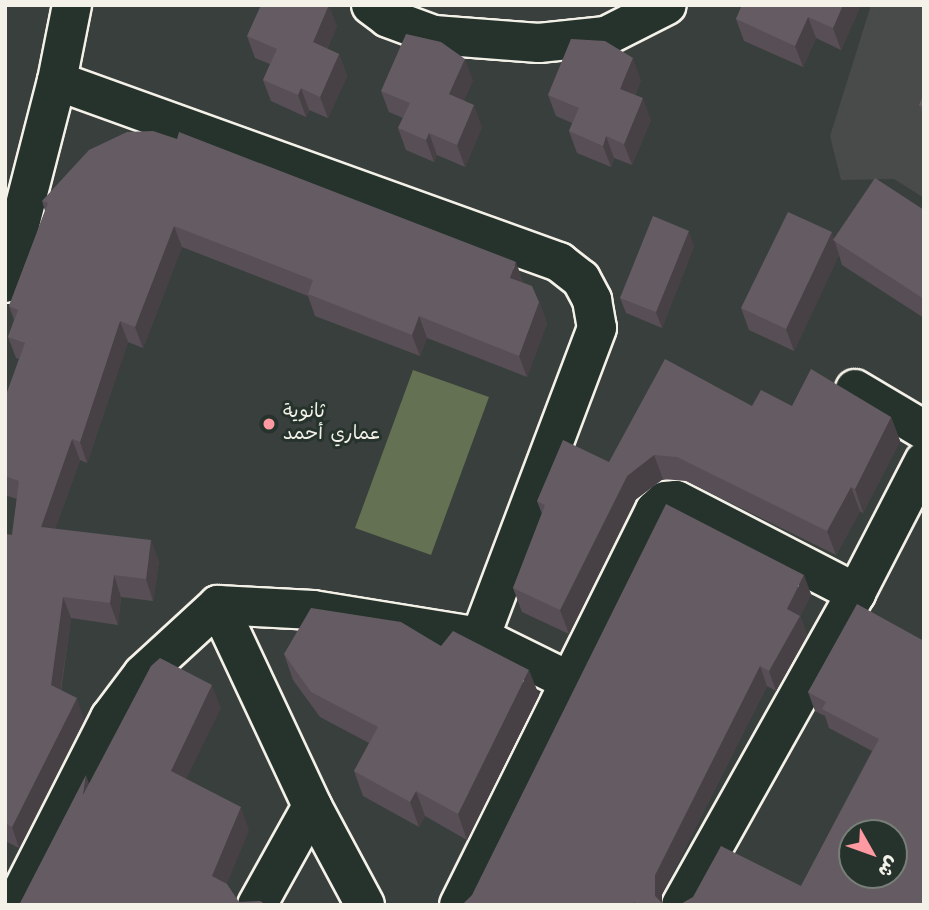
<!DOCTYPE html>
<meta charset="utf-8">
<style>
body{margin:0}
#map{position:relative;width:929px;height:910px;overflow:hidden;background:#393f3d;font-family:Kalam,"Playpen Sans Arabic",sans-serif}
div>[style]{position:absolute}
[style*='--x']{left:calc(var(--x)*1px);top:calc(var(--y)*1px);width:calc(var(--w)*1px);rotate:calc(var(--a)*1deg)}
.built>*{inset:0;background:#494b4b}
.green>*{inset:0;background:#647152}
.roads{filter:drop-shadow(2px 0 #f4f1e8) drop-shadow(-2px 0 #f4f1e8) drop-shadow(0 2px #f4f1e8) drop-shadow(0 -2px #f4f1e8)}
.minor>*{height:38px;margin:-19px;padding:0 19px;transform-origin:19px;border-radius:19px;background:#26332d}
.wall>*{inset:0;background:#574f55}
.shaded-wall>*{inset:0;background:#474045}
.building>*{inset:0;background:#655c63}
.dots>*{width:19px;height:19px;translate:-50% -50%;box-sizing:border-box;border:4px solid #26332d;border-radius:50%}
span{translate:-50% -50%;white-space:nowrap;text-align:center;line-height:1.15;-webkit-text-stroke:6px #26332d;paint-order:stroke}
.poi-label{font-size:19px;color:#f4f1e8}
.left{translate:0 -50%;text-align:left}
.frame{position:absolute;inset:0;border:7px solid #f4f1e8;pointer-events:none}
.north{position:absolute;left:838px;top:819px;width:70px;height:70px;box-sizing:border-box;background:#26332d;border:2px solid #787f78;border-radius:50%;rotate:130deg;font-size:19px;font-weight:700;line-height:28px;text-align:center;color:#f4f1e8}
.north::after{content:'';display:block;margin:auto;width:24px;height:32px;background:#ff9aa2;clip-path:polygon(50% 0,100% 100%,50% 72%,0 100%)}
</style>
<div id="map">
<div class="built">
<i style="clip-path:polygon(871px 5px,924px 5px,924px 198px,894px 179px,841px 180px,830px 136px)"></i>
</div>
<div class="green">
<i style="clip-path:polygon(413px 370px,489px 397px,431px 555px,355px 528px)"></i>
</div>
<div class="roads">
<div class="minor">
<i style="--x:72;--y:5;--w:77;--a:101.2"></i>
<i style="--x:57;--y:81;--w:534;--a:19.83"></i>
<i style="--x:559;--y:262;--w:28;--a:38"></i>
<i style="--x:581;--y:279;--w:24;--a:62"></i>
<i style="--x:592;--y:300;--w:28;--a:80"></i>
<i style="--x:597;--y:328;--w:330;--a:110.7"></i>
<i style="--x:371;--y:5;--w:21;--a:37"></i>
<i style="--x:388;--y:18;--w:49;--a:20.3"></i>
<i style="--x:434;--y:35;--w:105;--a:4.4"></i>
<i style="--x:539;--y:43;--w:67;--a:-6"></i>
<i style="--x:606;--y:36;--w:68;--a:-26.9"></i>
<i style="--x:5;--y:283;--w:209;--a:-75.6"></i>
<i style="--x:855;--y:389;--w:80;--a:30.7"></i>
<i style="--x:218;--y:605;--w:222;--a:64.9"></i>
<i style="--x:312;--y:806;--w:112;--a:61.8"></i>
<i style="--x:15;--y:905;--w:210;--a:-63.1"></i>
<i style="--x:110;--y:718;--w:55;--a:-53.1"></i>
<i style="--x:143;--y:674;--w:102;--a:-42.6"></i>
<i style="--x:218;--y:605;--w:95;--a:3"></i>
<i style="--x:313;--y:610;--w:169;--a:9.2"></i>
<i style="--x:480;--y:637;--w:99;--a:26.3"></i>
<i style="--x:257;--y:905;--w:113;--a:-60.9"></i>
<i style="--x:459;--y:905;--w:441;--a:-63.6"></i>
<i style="--x:655;--y:510;--w:13;--a:-42"></i>
<i style="--x:665;--y:501;--w:11;--a:-5"></i>
<i style="--x:676;--y:500;--w:203;--a:27.3"></i>
<i style="--x:681;--y:905;--w:358;--a:-60.7"></i>
<i style="--x:856;--y:593;--w:148;--a:-62.7"></i>
</div>
</div>
<div class="wall">
<i style="clip-path:polygon(742px 5px,860px 5px,860px 7px,841px 50px,816px 38px,803px 67px,744px 41px,736px 19px)"></i>
<i style="clip-path:polygon(337px 26px,327px 49px,339px 54px,347px 76px,328px 118px,309px 110px,306px 117px,271px 101px,263px 80px,270px 64px,255px 58px,247px 36px)"></i>
<i style="clip-path:polygon(473px 80px,464px 100px,482px 127px,465px 167px,437px 155px,434px 162px,406px 150px,398px 128px,403px 118px,389px 112px,381px 91px)"></i>
<i style="clip-path:polygon(641px 80px,635px 95px,651px 120px,632px 165px,614px 158px,611px 167px,577px 153px,569px 131px,572px 123px,556px 116px,548px 95px)"></i>
<i style="clip-path:polygon(924px 94px,924px 117px,919px 105px)"></i>
<i style="clip-path:polygon(42px 201px,524px 283px,539px 302px,547px 323px,527px 377px,427px 338px,420px 356px,315px 316px,308px 296px,182px 247px,143px 348px,128px 342px,87px 463px,80px 460px,55px 529px,159px 561px,153px 601px,121px 597px,118px 625px,71px 618px,61px 691px,84px 720px,19px 848px,5px 841px,5px 534px,12px 535px,17px 499px,5px 495px,5px 398px,19px 359px,16px 358px,8px 337px,14px 320px,9px 306px,45px 211px)"></i>
<i style="clip-path:polygon(924px 210px,924px 318px,842px 265px,839px 255px,794px 351px,749px 330px,741px 308px,834px 239px)"></i>
<i style="clip-path:polygon(694px 246px,662px 328px,626px 313px,620px 298px)"></i>
<i style="clip-path:polygon(752px 406px,792px 406px,891px 417px,900px 441px,863px 513px,860px 511px,836px 555px,686px 481px,663px 479px,635px 500px,569px 634px,522px 612px,513px 588px,542px 514px,537px 501px,609px 462px)"></i>
<i style="clip-path:polygon(811px 594px,800px 616px,807px 635px,776px 691px,767px 686px,662px 894px,662px 903px,664px 905px,458px 905px,463px 904px)"></i>
<i style="clip-path:polygon(924px 641px,924px 905px,801px 886px,872px 751px,829px 728px,825px 716px,815px 711px,808px 692px)"></i>
<i style="clip-path:polygon(441px 646px,539px 695px,467px 840px,425px 816px,419px 827px,363px 796px,354px 771px,369px 743px,320px 717px,293px 680px,284px 654px)"></i>
</div>
<div class="shaded-wall">
<i style="clip-path:polygon(329px 5px,337px 26px,320px 64px,313px 42px)"></i>
<i style="clip-path:polygon(843px 5px,860px 5px,860px 7px,841px 50px,833px 28px)"></i>
<i style="clip-path:polygon(808px 17px,816px 38px,803px 67px,795px 46px)"></i>
<i style="clip-path:polygon(339px 54px,347px 76px,328px 118px,320px 97px)"></i>
<i style="clip-path:polygon(633px 58px,641px 80px,628px 110px,620px 89px)"></i>
<i style="clip-path:polygon(465px 59px,473px 80px,457px 116px,449px 94px)"></i>
<i style="clip-path:polygon(301px 88px,309px 110px,306px 117px,298px 95px)"></i>
<i style="clip-path:polygon(643px 98px,651px 120px,632px 165px,624px 144px)"></i>
<i style="clip-path:polygon(474px 105px,482px 127px,465px 167px,457px 145px)"></i>
<i style="clip-path:polygon(429px 133px,437px 155px,434px 162px,426px 140px)"></i>
<i style="clip-path:polygon(606px 136px,614px 158px,611px 167px,603px 146px)"></i>
<i style="clip-path:polygon(174px 226px,182px 247px,143px 348px,135px 327px)"></i>
<i style="clip-path:polygon(689px 231px,694px 246px,662px 328px,656px 312px)"></i>
<i style="clip-path:polygon(832px 232px,839px 255px,794px 351px,786px 329px)"></i>
<i style="clip-path:polygon(516px 262px,524px 284px,510px 278px)"></i>
<i style="clip-path:polygon(539px 302px,547px 323px,527px 377px,519px 356px)"></i>
<i style="clip-path:polygon(419px 316px,427px 338px,420px 356px,412px 335px)"></i>
<i style="clip-path:polygon(120px 321px,128px 342px,87px 463px,80px 442px)"></i>
<i style="clip-path:polygon(891px 417px,900px 441px,863px 513px,855px 489px)"></i>
<i style="clip-path:polygon(72px 439px,80px 460px,48px 549px,41px 527px)"></i>
<i style="clip-path:polygon(654px 455px,663px 479px,635px 500px,569px 634px,560px 610px,627px 476px)"></i>
<i style="clip-path:polygon(851px 487px,860px 511px,836px 555px,827px 531px)"></i>
<i style="clip-path:polygon(151px 540px,159px 561px,153px 601px,146px 579px)"></i>
<i style="clip-path:polygon(114px 575px,121px 597px,118px 625px,110px 603px)"></i>
<i style="clip-path:polygon(804px 575px,811px 594px,800px 616px,807px 635px,776px 691px,769px 671px,787px 609px)"></i>
<i style="clip-path:polygon(63px 597px,71px 618px,58px 707px,51px 685px)"></i>
<i style="clip-path:polygon(760px 666px,767px 686px,662px 894px,662px 905px,655px 896px,655px 875px)"></i>
<i style="clip-path:polygon(529px 670px,539px 695px,467px 840px,458px 814px)"></i>
<i style="clip-path:polygon(212px 685px,221px 708px,179px 794px,171px 771px)"></i>
<i style="clip-path:polygon(77px 698px,84px 720px,19px 848px,12px 827px)"></i>
<i style="clip-path:polygon(86px 775px,94px 798px,83px 795px)"></i>
<i style="clip-path:polygon(416px 791px,425px 816px,419px 827px,410px 802px)"></i>
<i style="clip-path:polygon(241px 807px,249px 830px,221px 899px,212px 876px)"></i>
</div>
<div class="building">
<i style="clip-path:polygon(261px 5px,329px 5px,313px 42px,339px 54px,320px 97px,301px 88px,298px 95px,263px 80px,277px 49px,247px 36px)"></i>
<i style="clip-path:polygon(742px 5px,843px 5px,833px 28px,808px 17px,795px 46px,736px 19px)"></i>
<i style="clip-path:polygon(406px 34px,441px 42px,465px 59px,449px 94px,474px 105px,457px 145px,429px 133px,426px 140px,398px 128px,410px 103px,381px 91px)"></i>
<i style="clip-path:polygon(571px 39px,605px 41px,633px 58px,620px 89px,643px 98px,624px 144px,606px 136px,603px 146px,569px 131px,579px 108px,548px 95px)"></i>
<i style="clip-path:polygon(924px 94px,924px 107px,919px 105px)"></i>
<i style="clip-path:polygon(153px 131px,177px 139px,179px 132px,516px 262px,510px 278px,532px 286px,539px 302px,519px 356px,419px 316px,412px 335px,308px 294px,313px 280px,174px 226px,135px 327px,120px 321px,80px 442px,72px 439px,41px 527px,151px 540px,146px 579px,114px 575px,110px 603px,63px 597px,51px 685px,77px 698px,12px 827px,5px 823px,5px 534px,12px 535px,19px 481px,5px 476px,5px 398px,25px 343px,8px 337px,18px 310px,9px 306px,48px 203px,42px 201px,89px 150px,127px 132px)"></i>
<i style="clip-path:polygon(875px 178px,924px 210px,924px 299px,833px 240px)"></i>
<i style="clip-path:polygon(788px 212px,832px 232px,786px 329px,741px 308px)"></i>
<i style="clip-path:polygon(653px 216px,689px 231px,656px 312px,620px 298px)"></i>
<i style="clip-path:polygon(665px 359px,752px 406px,761px 390px,792px 406px,811px 369px,891px 417px,855px 489px,851px 487px,827px 531px,677px 457px,654px 455px,627px 476px,560px 610px,513px 588px,545px 505px,537px 501px,563px 440px,609px 462px)"></i>
<i style="clip-path:polygon(666px 504px,804px 575px,787px 609px,800px 616px,769px 671px,760px 666px,655px 875px,655px 896px,664px 905px,640px 905px,634px 902px,632px 905px,458px 905px,463px 904px,472px 895px)"></i>
<i style="clip-path:polygon(evenodd,857px 604px,924px 641px,924px 905px,679px 905px,693px 897px,721px 846px,801px 886px,879px 739px,822px 709px,826px 702px,808px 692px,857px 604px,852px 833px,894px 833px,894px 875px,852px 875px,852px 833px)"></i>
<i style="clip-path:polygon(311px 608px,401px 622px,441px 646px,453px 631px,529px 670px,458px 814px,416px 791px,410px 802px,354px 771px,378px 727px,311px 692px,284px 654px)"></i>
<i style="clip-path:polygon(160px 658px,212px 685px,171px 771px,241px 807px,212px 876px,227px 884px,239px 902px,260px 901px,267px 905px,19px 905px,86px 775px,83px 795px,151px 666px)"></i>
</div>
<div class="dots">
<i style="left:269px;top:424px;background:#ff9aa2"></i>
</div>
<div class="poi-label">
<span class="left" style="left:283px;top:424px">ثانوية<br>عماري أحمد</span>
</div>
<div class="frame"></div>
<div class="north">ش</div>
</div>
